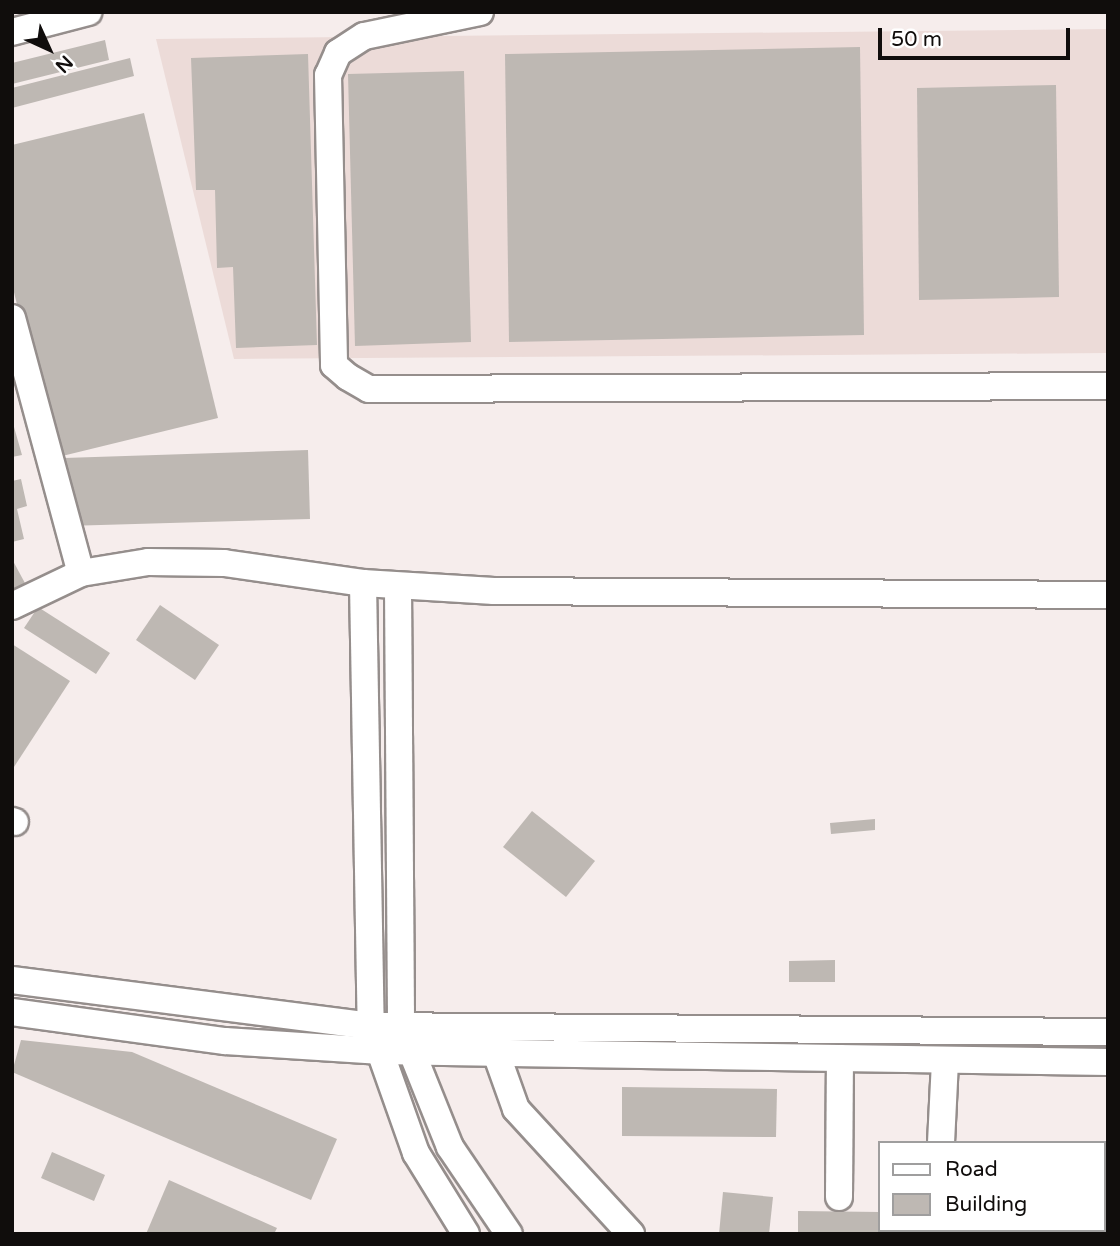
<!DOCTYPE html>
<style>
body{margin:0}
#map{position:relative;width:1120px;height:1246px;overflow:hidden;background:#f6edec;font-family:"Varela Round",sans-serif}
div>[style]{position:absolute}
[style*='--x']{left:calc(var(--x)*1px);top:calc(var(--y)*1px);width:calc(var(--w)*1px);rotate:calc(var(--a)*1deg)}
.built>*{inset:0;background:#ecdbd8}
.building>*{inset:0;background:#beb8b3}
.roads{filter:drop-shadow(2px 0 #958e8c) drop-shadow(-2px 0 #958e8c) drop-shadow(0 2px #958e8c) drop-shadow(0 -2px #958e8c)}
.minor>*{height:26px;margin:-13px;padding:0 13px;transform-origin:13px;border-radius:13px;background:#fff}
span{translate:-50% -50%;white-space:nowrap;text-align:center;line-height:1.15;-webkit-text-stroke:7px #fff;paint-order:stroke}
.frame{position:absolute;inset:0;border:14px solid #100d0c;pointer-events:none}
.legend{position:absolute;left:878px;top:1141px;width:228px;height:91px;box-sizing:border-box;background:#fff;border:2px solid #9f9e9e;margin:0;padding:9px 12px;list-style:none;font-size:21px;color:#100d0c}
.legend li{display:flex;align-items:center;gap:14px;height:35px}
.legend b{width:35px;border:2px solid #9f9e9e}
.north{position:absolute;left:14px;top:14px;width:70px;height:70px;-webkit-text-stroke:5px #fff;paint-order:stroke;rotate:135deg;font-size:19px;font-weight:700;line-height:28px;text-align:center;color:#100d0c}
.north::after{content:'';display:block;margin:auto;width:24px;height:32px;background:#100d0c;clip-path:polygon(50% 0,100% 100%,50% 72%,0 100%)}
.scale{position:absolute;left:878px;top:28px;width:192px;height:32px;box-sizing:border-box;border:4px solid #100d0c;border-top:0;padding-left:9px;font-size:21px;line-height:24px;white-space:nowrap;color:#100d0c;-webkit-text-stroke:5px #fff;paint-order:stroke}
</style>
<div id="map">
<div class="built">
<i style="clip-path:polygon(1108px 29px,1108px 353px,234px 359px,156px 39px)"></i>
</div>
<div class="building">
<i style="clip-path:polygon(105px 40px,109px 60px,12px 84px,12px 63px)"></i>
<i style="clip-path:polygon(860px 47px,864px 335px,509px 342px,505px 54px)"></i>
<i style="clip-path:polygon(308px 54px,317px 345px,236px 348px,233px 267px,217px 268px,215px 190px,196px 190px,191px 58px)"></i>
<i style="clip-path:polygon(130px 58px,134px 76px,12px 108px,12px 88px)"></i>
<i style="clip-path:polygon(464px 71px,471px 342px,355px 346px,348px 74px)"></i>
<i style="clip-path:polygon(1056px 85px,1059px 297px,919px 300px,917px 88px)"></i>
<i style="clip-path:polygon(144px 113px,218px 418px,54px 458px,12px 284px,12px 145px)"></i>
<i style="clip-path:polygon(12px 420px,22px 455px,12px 457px)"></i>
<i style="clip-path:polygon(308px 450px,310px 519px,66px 526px,64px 458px)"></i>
<i style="clip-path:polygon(21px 479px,27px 506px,17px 509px,24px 539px,12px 542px,12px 481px)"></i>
<i style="clip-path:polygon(12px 559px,26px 585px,12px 592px)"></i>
<i style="clip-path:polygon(160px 605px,219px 645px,195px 680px,136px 640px)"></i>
<i style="clip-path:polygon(38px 607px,110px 653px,96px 674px,24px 628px)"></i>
<i style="clip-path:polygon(12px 644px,70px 681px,12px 770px)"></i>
<i style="clip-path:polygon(532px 811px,595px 861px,566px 897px,503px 847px)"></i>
<i style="clip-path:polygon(875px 819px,875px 830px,831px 834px,830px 823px)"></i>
<i style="clip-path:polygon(835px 960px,835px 982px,789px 982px,789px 961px)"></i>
<i style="clip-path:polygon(21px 1040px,132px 1052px,337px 1139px,311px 1200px,12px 1072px)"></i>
<i style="clip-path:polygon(622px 1087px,777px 1089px,776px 1137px,622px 1136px)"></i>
<i style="clip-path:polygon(52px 1152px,105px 1175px,94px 1201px,41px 1178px)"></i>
<i style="clip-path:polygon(169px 1180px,277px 1228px,274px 1234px,146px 1234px)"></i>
<i style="clip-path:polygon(723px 1192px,773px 1197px,769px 1234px,719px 1234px)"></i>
<i style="clip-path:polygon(798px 1211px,880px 1212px,880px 1230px,906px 1234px,798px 1233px)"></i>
<i style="clip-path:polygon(955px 1230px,1027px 1230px,955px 1234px)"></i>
</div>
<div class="roads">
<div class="minor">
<i style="--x:480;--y:12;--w:118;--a:168.3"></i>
<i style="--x:364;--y:36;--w:31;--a:147"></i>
<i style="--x:338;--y:53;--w:24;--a:114"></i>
<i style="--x:328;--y:75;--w:290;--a:88.8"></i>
<i style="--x:334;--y:365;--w:18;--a:41"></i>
<i style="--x:348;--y:377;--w:24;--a:30"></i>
<i style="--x:369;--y:389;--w:739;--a:-0.23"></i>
<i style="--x:12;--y:32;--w:79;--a:-14.7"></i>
<i style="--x:12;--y:318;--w:264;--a:74.9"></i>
<i style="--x:363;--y:583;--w:443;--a:89"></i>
<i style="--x:371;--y:1026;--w:135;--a:70.5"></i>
<i style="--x:416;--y:1153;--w:95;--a:58.3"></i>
<i style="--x:398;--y:586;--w:439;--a:89.6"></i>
<i style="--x:401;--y:1025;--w:131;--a:68.1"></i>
<i style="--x:450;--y:1147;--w:105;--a:55.9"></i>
<i style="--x:12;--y:606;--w:76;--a:-25.6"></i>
<i style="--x:81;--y:573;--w:68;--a:-9.3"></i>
<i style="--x:148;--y:562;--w:76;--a:0.8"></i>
<i style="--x:224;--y:563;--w:140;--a:8.2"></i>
<i style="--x:363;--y:583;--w:131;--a:3.5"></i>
<i style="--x:494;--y:591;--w:614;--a:0.37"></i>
<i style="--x:12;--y:821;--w:3;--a:18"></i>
<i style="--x:12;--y:980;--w:362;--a:7.3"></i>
<i style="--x:371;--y:1026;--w:737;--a:0.47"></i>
<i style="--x:12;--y:1012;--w:215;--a:7.8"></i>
<i style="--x:225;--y:1041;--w:153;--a:3.7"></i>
<i style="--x:378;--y:1051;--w:730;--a:0.86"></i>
<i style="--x:496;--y:1053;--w:59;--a:70.3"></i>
<i style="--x:516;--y:1109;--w:170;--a:47.4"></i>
<i style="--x:941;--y:1143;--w:83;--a:-87.2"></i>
<i style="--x:839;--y:1197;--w:139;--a:-89.6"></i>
<i style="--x:936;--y:1234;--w:4;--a:-76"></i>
</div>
</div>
<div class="frame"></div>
<ul class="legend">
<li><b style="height:9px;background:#fff"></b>Road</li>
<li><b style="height:19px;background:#beb8b3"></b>Building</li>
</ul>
<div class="north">N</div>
<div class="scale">50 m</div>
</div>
